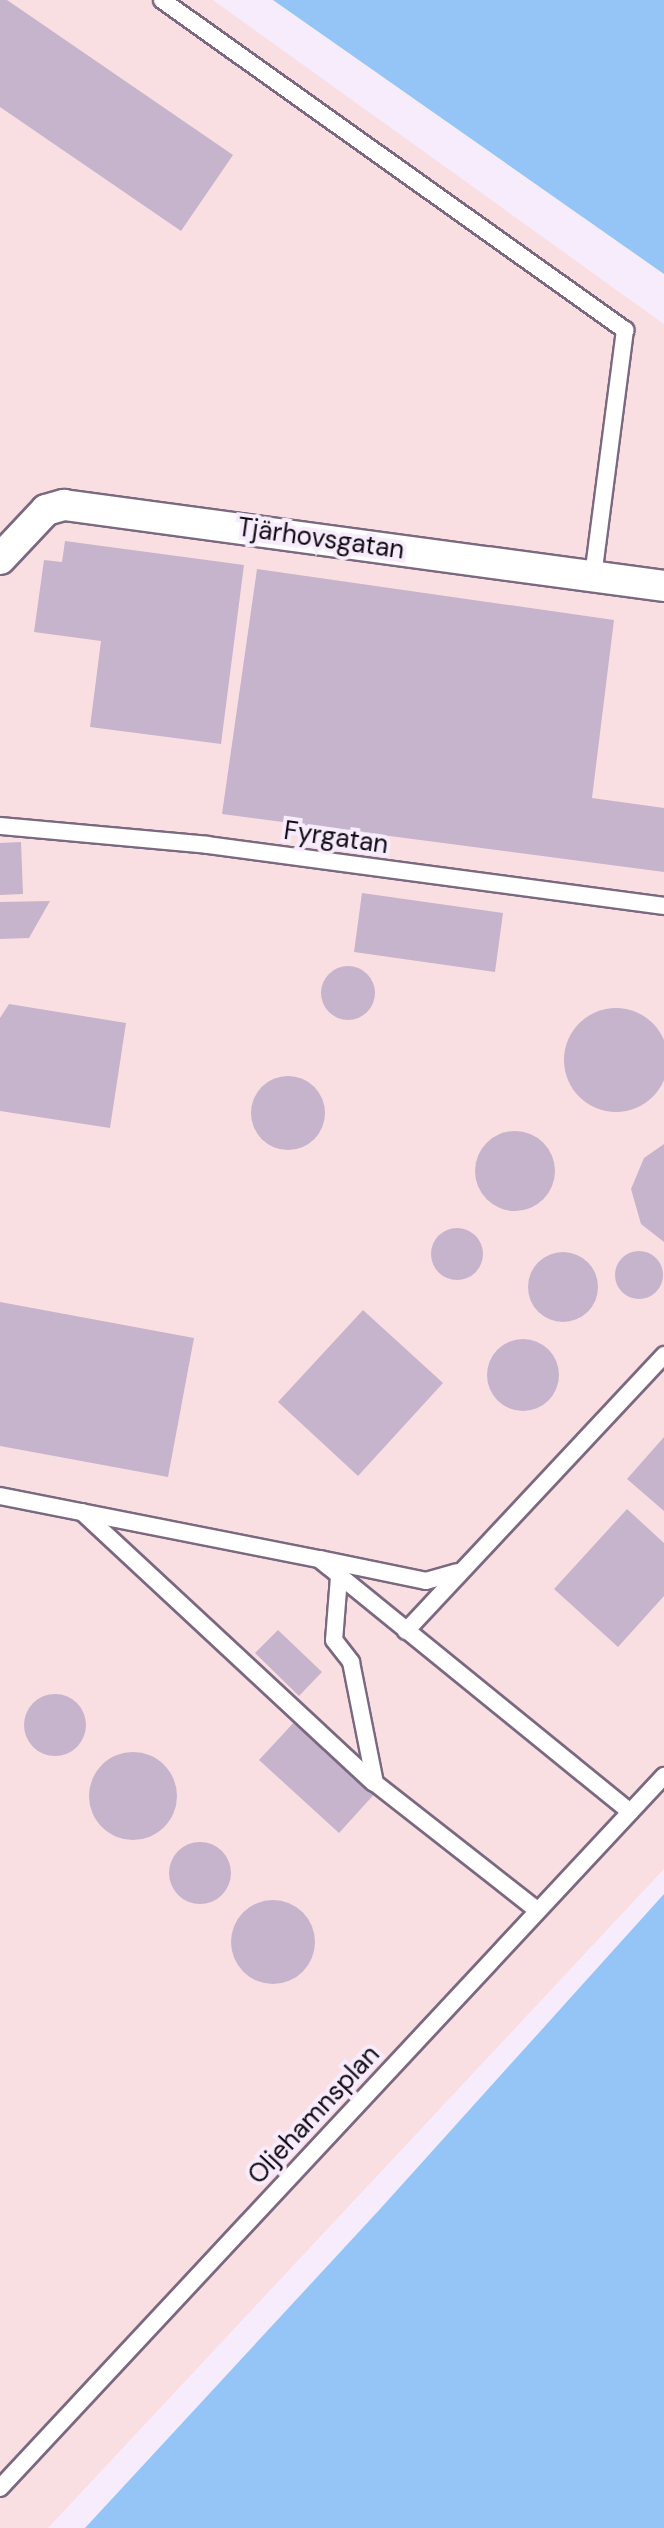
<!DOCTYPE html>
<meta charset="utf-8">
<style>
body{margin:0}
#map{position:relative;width:664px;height:2528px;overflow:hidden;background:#f7ecfc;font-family:"DM Sans",sans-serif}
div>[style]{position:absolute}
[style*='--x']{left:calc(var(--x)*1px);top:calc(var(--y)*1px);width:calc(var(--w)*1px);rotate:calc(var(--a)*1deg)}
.industrial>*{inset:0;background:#fadfe2}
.water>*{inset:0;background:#95c4f6}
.building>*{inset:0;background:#c6b4cd}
.round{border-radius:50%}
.roads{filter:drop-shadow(2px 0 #7a6980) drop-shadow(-2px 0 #7a6980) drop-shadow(0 2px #7a6980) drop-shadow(0 -2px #7a6980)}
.service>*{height:16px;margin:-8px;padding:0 8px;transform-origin:8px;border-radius:8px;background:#fff}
.minor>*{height:30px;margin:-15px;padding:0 15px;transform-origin:15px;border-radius:15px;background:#fff}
span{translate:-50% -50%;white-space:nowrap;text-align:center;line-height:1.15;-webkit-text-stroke:8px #f7ecfc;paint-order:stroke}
.street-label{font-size:26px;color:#100a12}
</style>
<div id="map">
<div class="industrial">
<i style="clip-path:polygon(0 0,213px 0,664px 324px,664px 1869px,48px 2528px,0 2528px)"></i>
</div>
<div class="water">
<i style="clip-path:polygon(273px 0,664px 0,664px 274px)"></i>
<i style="clip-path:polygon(664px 1894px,664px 2528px,85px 2528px,381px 2208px)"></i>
</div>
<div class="building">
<i style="clip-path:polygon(0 0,7px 0,233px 155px,181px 231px,0 107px)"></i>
<i style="clip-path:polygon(65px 541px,244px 565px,221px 744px,90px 727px,101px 641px,34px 632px,44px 560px,62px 562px)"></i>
<i style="clip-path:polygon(257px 569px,614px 620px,592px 798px,664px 808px,664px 872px,222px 814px)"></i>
<i style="clip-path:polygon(21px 842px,23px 894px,0 895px,0 843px)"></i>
<i style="clip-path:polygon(362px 893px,503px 913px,495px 972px,354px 952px)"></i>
<i style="clip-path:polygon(50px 901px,29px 938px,0 939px,0 902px)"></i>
<i class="round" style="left:321px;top:966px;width:54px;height:54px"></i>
<i style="clip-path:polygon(9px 1004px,126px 1023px,110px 1128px,0 1111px,0 1018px)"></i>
<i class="round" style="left:564px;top:1008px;width:104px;height:104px"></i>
<i class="round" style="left:251px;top:1076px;width:74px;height:74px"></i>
<i class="round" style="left:475px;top:1131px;width:80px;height:80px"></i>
<i style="clip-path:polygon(664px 1144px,664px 1242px,641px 1224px,631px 1189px,644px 1158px)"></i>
<i class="round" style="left:431px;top:1228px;width:52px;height:52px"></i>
<i class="round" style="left:615px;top:1251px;width:48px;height:48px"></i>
<i class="round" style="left:528px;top:1252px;width:70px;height:70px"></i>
<i style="clip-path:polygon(0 1302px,194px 1338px,168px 1477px,0 1446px)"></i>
<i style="clip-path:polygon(363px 1310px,443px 1383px,358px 1476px,278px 1402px)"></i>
<i class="round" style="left:487px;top:1339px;width:72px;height:72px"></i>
<i style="clip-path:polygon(664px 1437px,664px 1511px,627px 1479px)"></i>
<i style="clip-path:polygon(627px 1509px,664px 1543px,664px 1596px,618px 1647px,554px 1589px)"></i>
<i style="clip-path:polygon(278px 1630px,322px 1672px,299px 1696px,255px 1653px)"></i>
<i class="round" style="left:24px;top:1694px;width:62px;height:62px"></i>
<i style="clip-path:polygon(298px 1718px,378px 1790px,339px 1833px,259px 1760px)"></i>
<i class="round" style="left:89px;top:1752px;width:88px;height:88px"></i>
<i class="round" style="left:169px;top:1842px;width:62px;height:62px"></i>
<i class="round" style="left:231px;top:1900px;width:84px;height:84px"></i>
</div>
<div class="roads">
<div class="service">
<i style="--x:162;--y:0;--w:569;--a:35.48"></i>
<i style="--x:625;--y:330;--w:248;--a:97.4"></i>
<i style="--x:0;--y:826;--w:208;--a:5.2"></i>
<i style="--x:207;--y:845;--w:461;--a:7.6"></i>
<i style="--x:0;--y:1496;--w:325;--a:11.2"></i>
<i style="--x:319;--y:1559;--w:401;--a:39.1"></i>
<i style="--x:82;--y:1512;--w:398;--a:42.9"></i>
<i style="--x:320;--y:1559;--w:108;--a:11.7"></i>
<i style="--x:426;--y:1581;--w:32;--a:-16"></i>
<i style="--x:339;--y:1577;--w:63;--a:94.5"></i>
<i style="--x:334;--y:1640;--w:28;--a:52"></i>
<i style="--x:351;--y:1662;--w:123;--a:78.8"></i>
<i style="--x:375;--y:1783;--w:206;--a:38.1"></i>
<i style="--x:406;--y:1631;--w:378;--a:-46.9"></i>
<i style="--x:0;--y:2488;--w:974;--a:-47"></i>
</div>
<div class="minor">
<i style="--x:0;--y:559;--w:67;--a:-46.8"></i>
<i style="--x:46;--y:510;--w:19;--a:-16"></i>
<i style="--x:64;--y:505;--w:605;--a:7.69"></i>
</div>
</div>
<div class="street-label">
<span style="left:321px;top:539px;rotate:8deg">Tjärhovsgatan</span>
<span style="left:336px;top:838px;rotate:8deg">Fyrgatan</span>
<span style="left:314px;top:2115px;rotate:-47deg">Oljehamnsplan</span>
</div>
</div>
